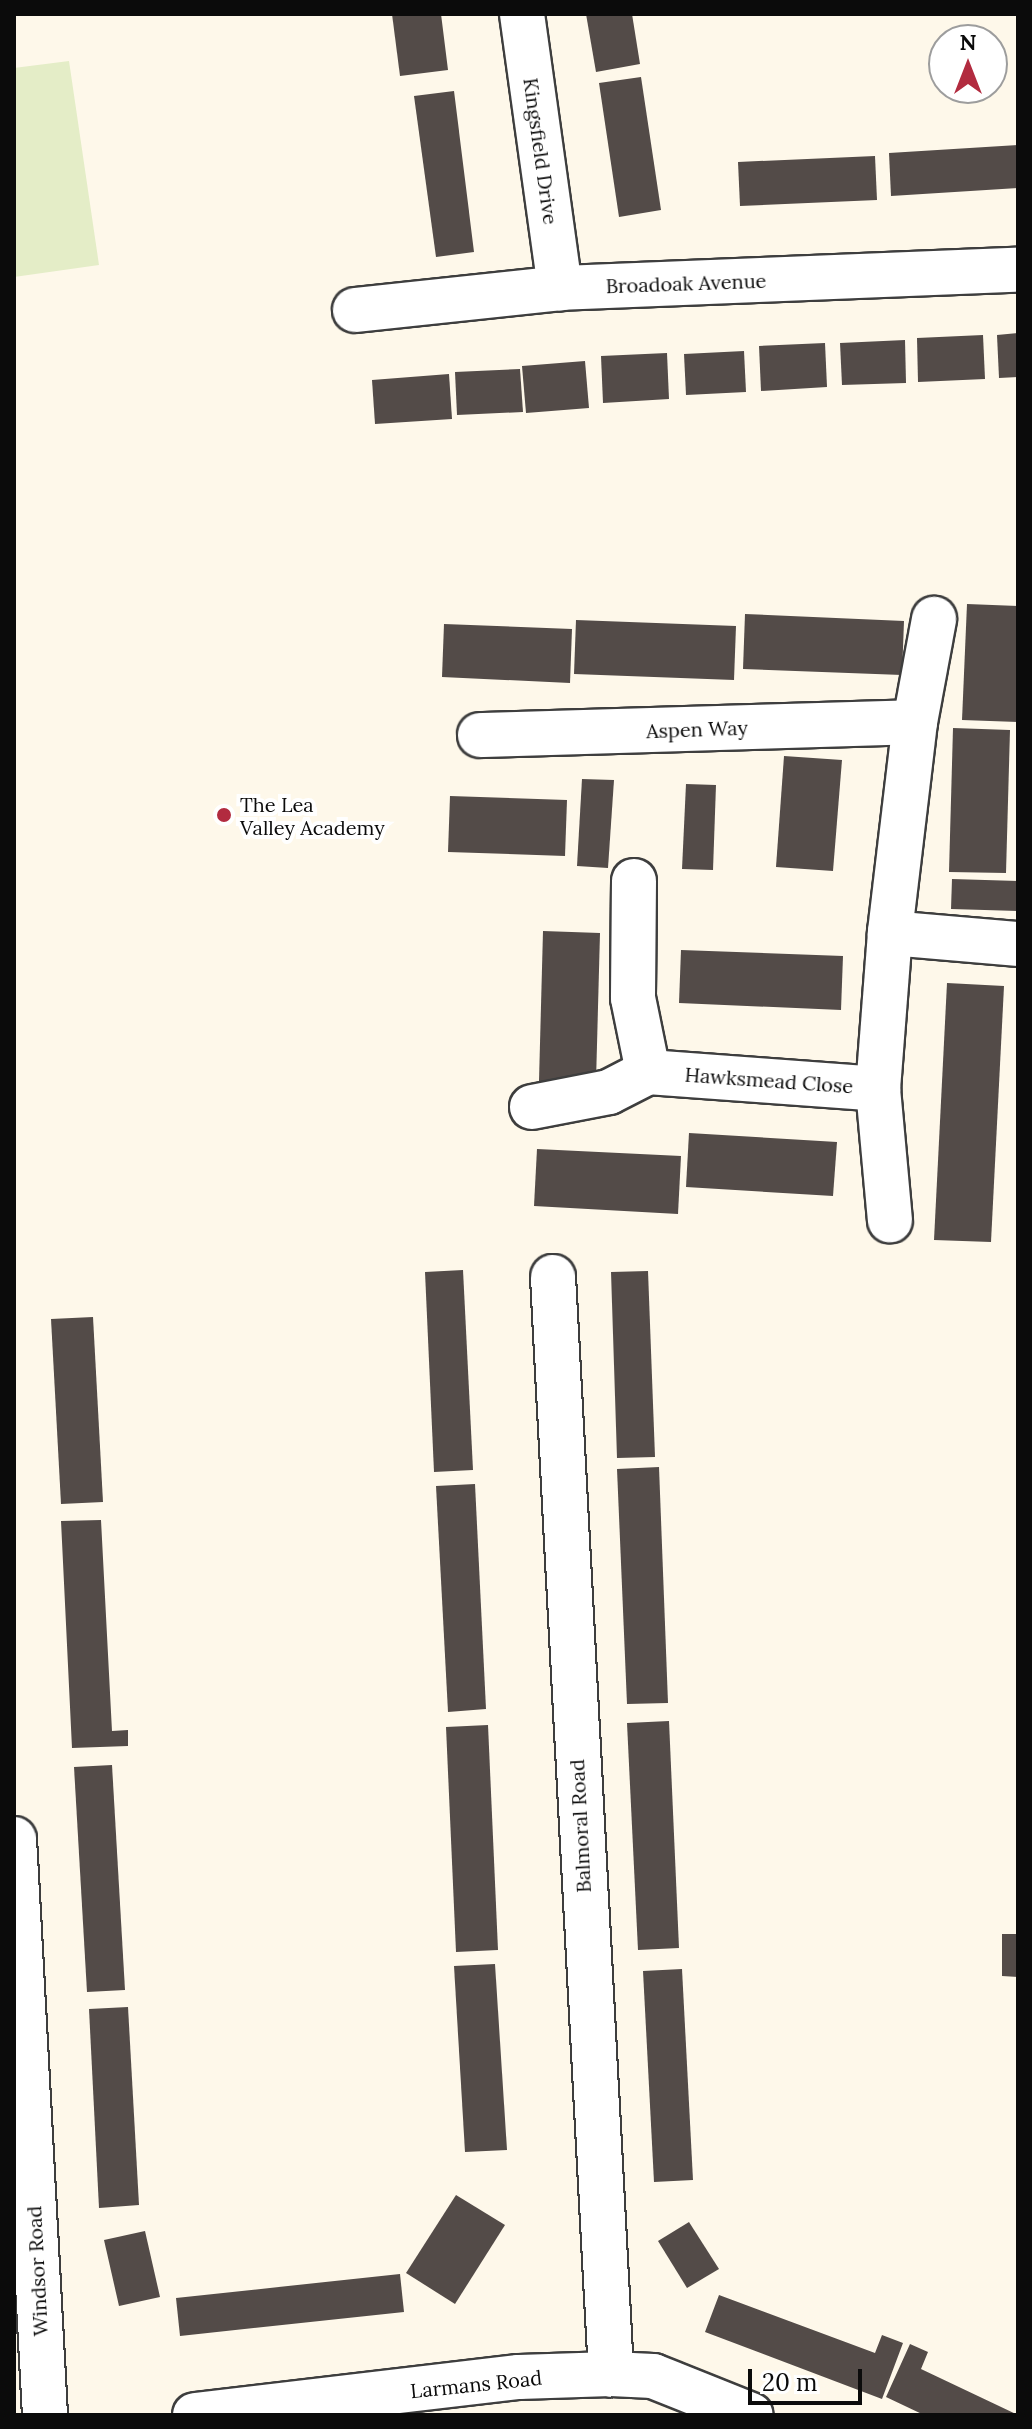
<!DOCTYPE html>
<style>
body{margin:0}
#map{position:relative;width:1032px;height:2429px;overflow:hidden;background:#fef8ea;font-family:Lora,serif}
div>[style]{position:absolute}
[style*='--x']{left:calc(var(--x)*1px);top:calc(var(--y)*1px);width:calc(var(--w)*1px);rotate:calc(var(--a)*1deg)}
.pitch>*{inset:0;background:#e4edc7}
.building>*{inset:0;background:#534b48}
.roads{filter:drop-shadow(2px 0 #3e3e3e) drop-shadow(-2px 0 #3e3e3e) drop-shadow(0 2px #3e3e3e) drop-shadow(0 -2px #3e3e3e)}
.minor>*{height:44px;margin:-22px;padding:0 22px;transform-origin:22px;border-radius:22px;background:#fff}
.dots>*{width:22px;height:22px;translate:-50% -50%;box-sizing:border-box;border:4px solid #fff;border-radius:50%}
span{translate:-50% -50%;white-space:nowrap;text-align:center;line-height:1.15;-webkit-text-stroke:8px #fff;paint-order:stroke}
.street-label{font-size:20px;color:#0b0b0b}
.poi-label{font-size:20px;color:#0b0b0b}
.left{translate:0 -50%;text-align:left}
.frame{position:absolute;inset:0;border:16px solid #0b0b0b;pointer-events:none}
.north{position:absolute;left:928px;top:24px;width:80px;height:80px;box-sizing:border-box;background:#fff;border:2px solid #9d9d9d;border-radius:50%;rotate:0deg;font-size:22px;font-weight:700;line-height:32px;text-align:center;color:#0b0b0b}
.north::after{content:'';display:block;margin:auto;width:28px;height:36px;background:#b22b3f;clip-path:polygon(50% 0,100% 100%,50% 72%,0 100%)}
.scale{position:absolute;left:748px;top:2369px;width:114px;height:36px;box-sizing:border-box;border:4px solid #0b0b0b;border-top:0;padding-left:10px;font-size:24px;line-height:28px;white-space:nowrap;color:#0b0b0b;-webkit-text-stroke:6px #fff;paint-order:stroke}
</style>
<div id="map">
<div class="pitch">
<i style="clip-path:polygon(69px 61px,99px 265px,14px 277px,14px 68px)"></i>
</div>
<div class="building">
<i style="clip-path:polygon(392px 14px,441px 14px,448px 70px,400px 76px)"></i>
<i style="clip-path:polygon(586px 14px,632px 14px,640px 64px,596px 72px)"></i>
<i style="clip-path:polygon(641px 77px,661px 210px,619px 217px,599px 83px)"></i>
<i style="clip-path:polygon(454px 91px,474px 252px,436px 257px,414px 96px)"></i>
<i style="clip-path:polygon(1018px 145px,1018px 188px,891px 196px,889px 153px)"></i>
<i style="clip-path:polygon(875px 156px,877px 200px,740px 206px,738px 162px)"></i>
<i style="clip-path:polygon(1018px 333px,1018px 377px,999px 378px,997px 335px)"></i>
<i style="clip-path:polygon(983px 335px,985px 379px,918px 382px,917px 338px)"></i>
<i style="clip-path:polygon(905px 340px,906px 383px,842px 385px,840px 343px)"></i>
<i style="clip-path:polygon(825px 343px,827px 387px,761px 391px,759px 346px)"></i>
<i style="clip-path:polygon(744px 351px,746px 392px,686px 395px,684px 354px)"></i>
<i style="clip-path:polygon(667px 353px,669px 399px,603px 403px,601px 356px)"></i>
<i style="clip-path:polygon(585px 361px,589px 408px,526px 413px,522px 366px)"></i>
<i style="clip-path:polygon(520px 369px,523px 412px,457px 415px,455px 372px)"></i>
<i style="clip-path:polygon(449px 374px,452px 419px,375px 424px,372px 380px)"></i>
<i style="clip-path:polygon(967px 604px,1018px 606px,1018px 722px,962px 720px)"></i>
<i style="clip-path:polygon(745px 614px,904px 621px,902px 675px,743px 669px)"></i>
<i style="clip-path:polygon(576px 620px,736px 626px,734px 680px,574px 674px)"></i>
<i style="clip-path:polygon(444px 624px,572px 629px,570px 683px,442px 677px)"></i>
<i style="clip-path:polygon(953px 728px,1010px 730px,1006px 873px,949px 872px)"></i>
<i style="clip-path:polygon(784px 756px,842px 760px,833px 871px,776px 867px)"></i>
<i style="clip-path:polygon(582px 779px,614px 780px,608px 868px,577px 866px)"></i>
<i style="clip-path:polygon(686px 784px,716px 785px,713px 870px,682px 869px)"></i>
<i style="clip-path:polygon(450px 796px,567px 800px,565px 856px,448px 852px)"></i>
<i style="clip-path:polygon(952px 879px,1018px 881px,1018px 911px,951px 909px)"></i>
<i style="clip-path:polygon(543px 931px,600px 933px,596px 1082px,539px 1081px)"></i>
<i style="clip-path:polygon(681px 950px,843px 956px,841px 1010px,679px 1003px)"></i>
<i style="clip-path:polygon(947px 983px,1004px 986px,991px 1242px,934px 1240px)"></i>
<i style="clip-path:polygon(689px 1133px,837px 1142px,833px 1196px,686px 1187px)"></i>
<i style="clip-path:polygon(537px 1149px,681px 1156px,678px 1214px,534px 1206px)"></i>
<i style="clip-path:polygon(463px 1270px,473px 1470px,434px 1472px,425px 1272px)"></i>
<i style="clip-path:polygon(648px 1271px,655px 1457px,617px 1458px,611px 1272px)"></i>
<i style="clip-path:polygon(93px 1317px,103px 1502px,61px 1504px,51px 1319px)"></i>
<i style="clip-path:polygon(659px 1467px,668px 1703px,627px 1704px,617px 1469px)"></i>
<i style="clip-path:polygon(475px 1484px,486px 1709px,448px 1712px,436px 1486px)"></i>
<i style="clip-path:polygon(101px 1520px,112px 1731px,128px 1730px,128px 1746px,72px 1748px,61px 1521px)"></i>
<i style="clip-path:polygon(669px 1721px,679px 1948px,638px 1950px,627px 1723px)"></i>
<i style="clip-path:polygon(488px 1725px,498px 1950px,456px 1952px,446px 1727px)"></i>
<i style="clip-path:polygon(112px 1765px,125px 1990px,87px 1992px,74px 1767px)"></i>
<i style="clip-path:polygon(1002px 1934px,1018px 1934px,1018px 1977px,1002px 1976px)"></i>
<i style="clip-path:polygon(495px 1964px,507px 2150px,465px 2152px,454px 1966px)"></i>
<i style="clip-path:polygon(682px 1969px,693px 2180px,654px 2182px,643px 1971px)"></i>
<i style="clip-path:polygon(128px 2007px,139px 2205px,99px 2208px,89px 2009px)"></i>
<i style="clip-path:polygon(456px 2195px,505px 2225px,455px 2304px,406px 2273px)"></i>
<i style="clip-path:polygon(689px 2222px,719px 2269px,687px 2288px,658px 2241px)"></i>
<i style="clip-path:polygon(145px 2231px,160px 2297px,119px 2306px,104px 2240px)"></i>
<i style="clip-path:polygon(400px 2274px,404px 2312px,180px 2336px,176px 2298px)"></i>
<i style="clip-path:polygon(719px 2295px,875px 2353px,882px 2335px,903px 2343px,882px 2399px,705px 2332px)"></i>
<i style="clip-path:polygon(910px 2344px,928px 2352px,921px 2369px,1018px 2415px,924px 2415px,886px 2397px)"></i>
</div>
<div class="roads">
<div class="minor">
<i style="--x:522;--y:14;--w:277;--a:82.1"></i>
<i style="--x:355;--y:310;--w:206;--a:-6.1"></i>
<i style="--x:560;--y:288;--w:458;--a:-2.3"></i>
<i style="--x:915;--y:722;--w:105;--a:-79.5"></i>
<i style="--x:480;--y:735;--w:435;--a:-1.7"></i>
<i style="--x:915;--y:722;--w:212;--a:96.8"></i>
<i style="--x:890;--y:933;--w:128;--a:4.9"></i>
<i style="--x:634;--y:881;--w:117;--a:90.5"></i>
<i style="--x:633;--y:998;--w:76;--a:78.5"></i>
<i style="--x:878;--y:1089;--w:132;--a:84.8"></i>
<i style="--x:532;--y:1107;--w:78;--a:-11"></i>
<i style="--x:609;--y:1092;--w:44;--a:-27.1"></i>
<i style="--x:648;--y:1072;--w:231;--a:4.2"></i>
<i style="--x:878;--y:1089;--w:156;--a:-85.6"></i>
<i style="--x:553;--y:1277;--w:1099;--a:86.97"></i>
<i style="--x:14;--y:1839;--w:577;--a:86.92"></i>
<i style="--x:195;--y:2415;--w:326;--a:-6.7"></i>
<i style="--x:519;--y:2377;--w:92;--a:-1.9"></i>
<i style="--x:611;--y:2374;--w:42;--a:2.7"></i>
<i style="--x:653;--y:2376;--w:105;--a:21.7"></i>
</div>
</div>
<div class="dots">
<i style="left:224px;top:815px;background:#b22b3f"></i>
</div>
<div class="street-label">
<span style="left:541px;top:151px;rotate:82deg">Kingsfield Drive</span>
<span style="left:686px;top:283px;rotate:-2deg">Broadoak Avenue</span>
<span style="left:697px;top:729px;rotate:-2deg">Aspen Way</span>
<span style="left:769px;top:1080px;rotate:4deg">Hawksmead Close</span>
<span style="left:580px;top:1826px;rotate:-93deg">Balmoral Road</span>
<span style="left:37px;top:2271px;rotate:-93deg">Windsor Road</span>
<span style="left:476px;top:2384px;rotate:-6deg">Larmans Road</span>
</div>
<div class="poi-label">
<span class="left" style="left:240px;top:816px">The Lea<br>Valley Academy</span>
</div>
<div class="frame"></div>
<div class="north">N</div>
<div class="scale">20 m</div>
</div>
